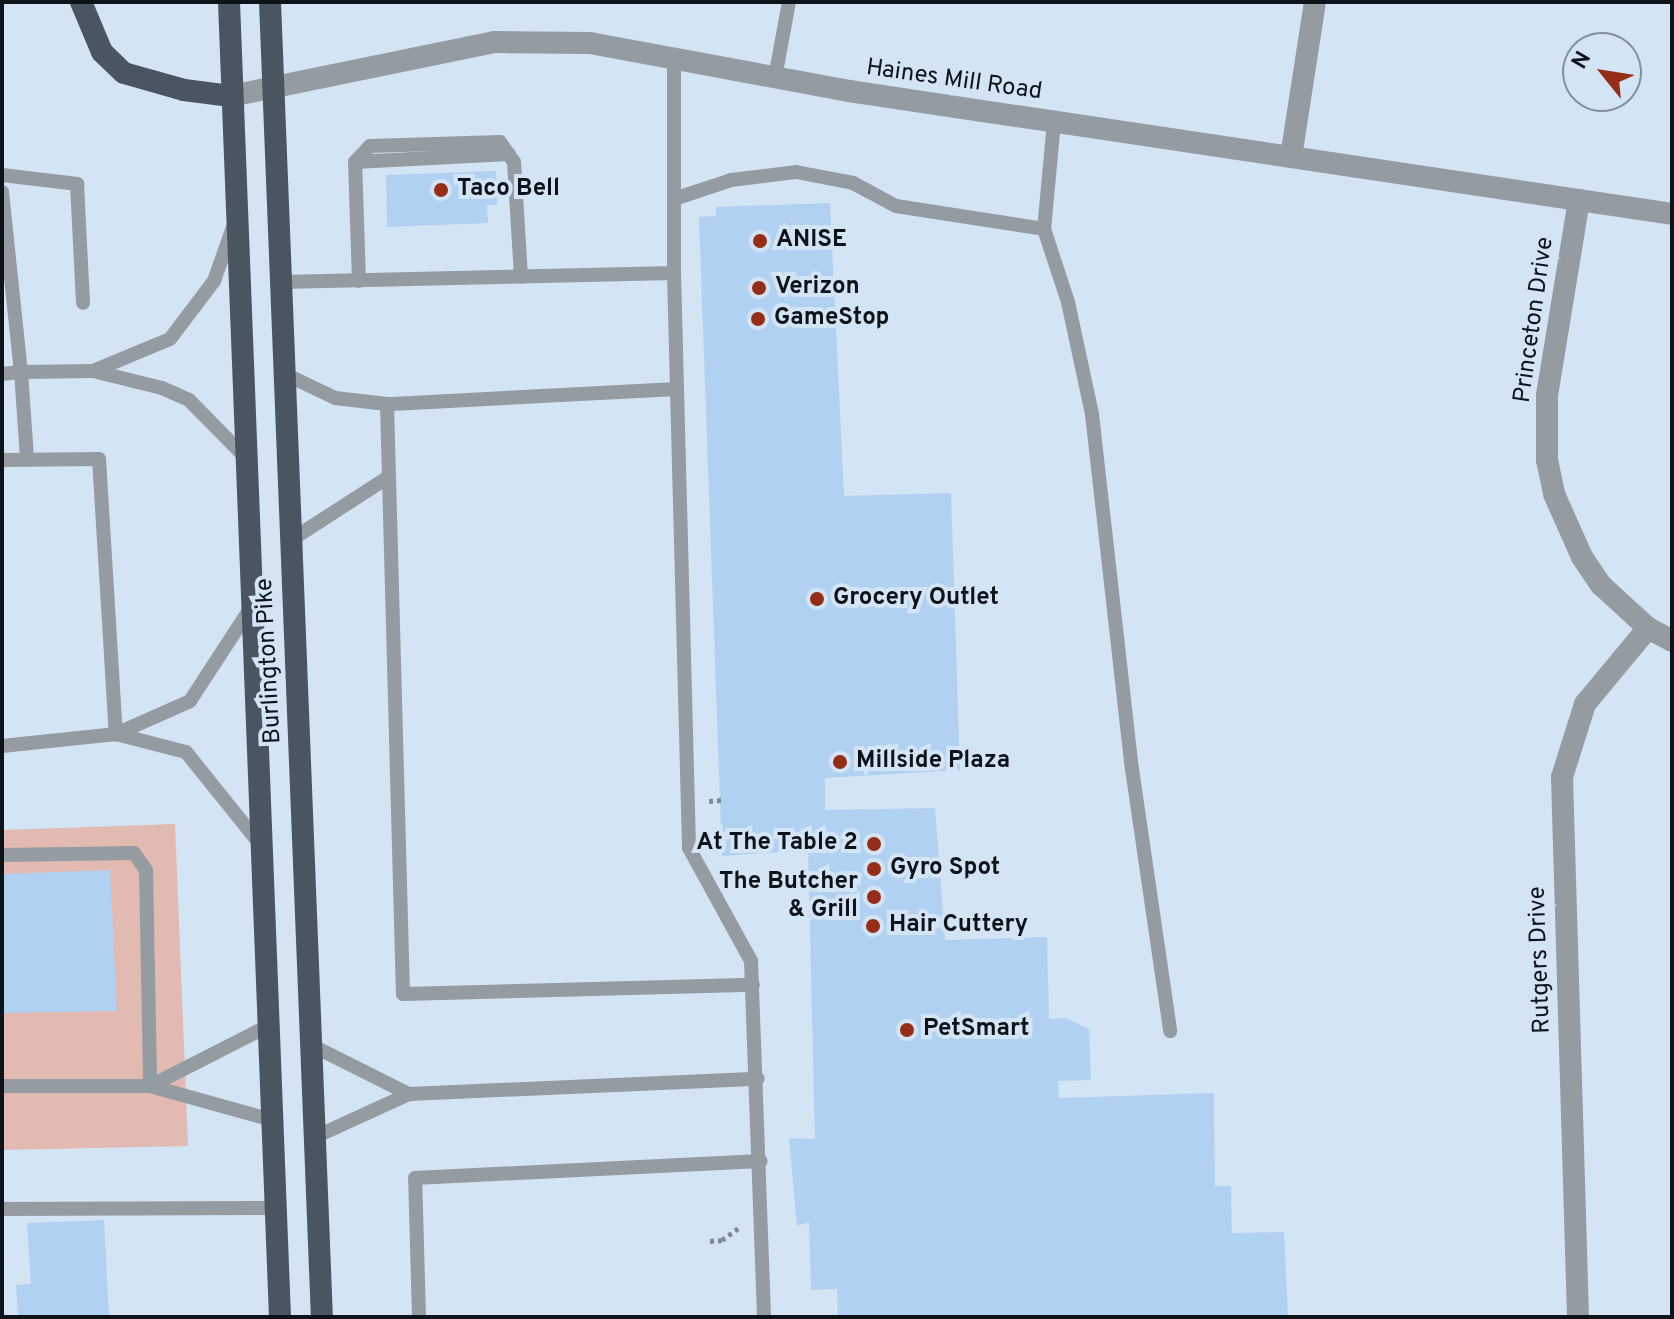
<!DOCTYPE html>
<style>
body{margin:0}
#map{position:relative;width:1674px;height:1319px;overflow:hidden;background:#d3e4f4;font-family:Overpass,sans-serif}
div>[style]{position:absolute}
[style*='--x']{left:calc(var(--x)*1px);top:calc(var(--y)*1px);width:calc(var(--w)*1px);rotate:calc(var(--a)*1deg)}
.green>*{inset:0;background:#e3bab1}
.building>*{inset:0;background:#b0d1f1}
.path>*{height:5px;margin-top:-2.5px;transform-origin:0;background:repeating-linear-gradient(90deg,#7e8995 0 4px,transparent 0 8px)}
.service>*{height:14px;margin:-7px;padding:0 7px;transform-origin:7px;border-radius:7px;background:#949ba1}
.minor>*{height:22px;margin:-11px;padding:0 11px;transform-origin:11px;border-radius:11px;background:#949ba1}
.tertiary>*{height:22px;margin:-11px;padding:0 11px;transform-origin:11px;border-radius:11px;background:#949ba1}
.trunk>*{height:22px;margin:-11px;padding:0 11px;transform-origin:11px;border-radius:11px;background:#495662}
.dots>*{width:22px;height:22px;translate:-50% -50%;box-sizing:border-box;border:4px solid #d3e4f4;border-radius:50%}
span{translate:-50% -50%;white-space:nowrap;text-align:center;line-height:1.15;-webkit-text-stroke:8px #d3e4f4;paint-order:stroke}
.street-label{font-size:24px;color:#0e1319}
.poi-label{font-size:24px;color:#0e1319;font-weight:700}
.left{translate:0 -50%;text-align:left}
.right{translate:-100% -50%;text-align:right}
.frame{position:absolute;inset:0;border:4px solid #0e1319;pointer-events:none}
.north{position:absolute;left:1562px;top:32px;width:80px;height:80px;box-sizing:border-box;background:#d3e4f4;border:2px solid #84909c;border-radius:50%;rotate:300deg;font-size:22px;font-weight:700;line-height:32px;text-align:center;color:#0e1319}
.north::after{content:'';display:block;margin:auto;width:28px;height:36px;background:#962d19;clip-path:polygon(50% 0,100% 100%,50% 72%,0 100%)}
</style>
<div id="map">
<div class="green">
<i style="clip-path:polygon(175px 824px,188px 1146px,2px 1150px,2px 830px)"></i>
</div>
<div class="building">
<i style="clip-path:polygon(496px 171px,497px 205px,487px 205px,488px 223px,387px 227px,386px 175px)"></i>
<i style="clip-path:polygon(830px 203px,844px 496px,951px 493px,960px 770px,825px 778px,825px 810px,935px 808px,945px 940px,1047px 937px,1049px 1019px,1066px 1018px,1089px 1029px,1091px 1080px,1058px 1081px,1059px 1098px,1214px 1093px,1215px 1186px,1231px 1186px,1232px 1233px,1284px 1232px,1288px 1317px,838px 1317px,837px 1289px,811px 1290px,809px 1222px,797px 1226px,789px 1138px,815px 1139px,808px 850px,722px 856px,699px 217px,716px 216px,716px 207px)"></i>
<i style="clip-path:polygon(110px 870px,117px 1011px,2px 1013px,2px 874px)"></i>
<i style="clip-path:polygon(104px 1220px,109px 1317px,18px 1317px,16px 1285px,31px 1284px,27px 1223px)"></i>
</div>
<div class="path">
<i style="--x:709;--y:801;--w:12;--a:-5"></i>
<i style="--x:710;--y:1241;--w:12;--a:-5"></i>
<i style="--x:722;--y:1240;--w:22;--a:-36"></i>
</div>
<div class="service">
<i style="--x:775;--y:78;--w:77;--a:-79.6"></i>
<i style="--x:1054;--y:122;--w:107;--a:95.3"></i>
<i style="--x:1044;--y:229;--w:77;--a:71.8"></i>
<i style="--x:1068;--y:302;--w:115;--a:77.9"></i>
<i style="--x:1092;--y:414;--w:357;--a:83.6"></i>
<i style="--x:1132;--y:769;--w:265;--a:81.7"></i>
<i style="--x:355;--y:162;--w:154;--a:-3"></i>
<i style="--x:2;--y:175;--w:76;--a:6.8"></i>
<i style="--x:77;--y:184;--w:119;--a:87.1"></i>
<i style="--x:2;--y:192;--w:181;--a:84"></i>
<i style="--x:21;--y:372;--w:72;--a:-0.8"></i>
<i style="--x:93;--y:371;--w:71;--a:13.8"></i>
<i style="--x:162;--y:388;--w:30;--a:24"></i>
<i style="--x:189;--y:400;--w:83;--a:45.5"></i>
<i style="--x:674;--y:199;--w:60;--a:-18.4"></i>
<i style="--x:731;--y:180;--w:65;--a:-7"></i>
<i style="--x:796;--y:172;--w:58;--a:10.9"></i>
<i style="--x:853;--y:183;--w:49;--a:28.1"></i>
<i style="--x:896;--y:206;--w:150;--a:8.8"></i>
<i style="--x:674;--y:273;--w:116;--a:88.5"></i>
<i style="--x:677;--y:389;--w:290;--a:177"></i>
<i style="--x:387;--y:404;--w:590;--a:88.45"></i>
<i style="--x:403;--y:994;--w:350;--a:-1.5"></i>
<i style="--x:359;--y:281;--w:119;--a:-91.9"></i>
<i style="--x:355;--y:162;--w:22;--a:-47"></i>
<i style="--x:370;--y:146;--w:130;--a:-1.8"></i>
<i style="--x:500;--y:142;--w:24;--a:55"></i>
<i style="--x:514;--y:162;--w:115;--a:86.5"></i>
<i style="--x:281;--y:282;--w:393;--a:-1.3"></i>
<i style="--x:674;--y:273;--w:215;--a:-90"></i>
<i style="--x:93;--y:371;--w:83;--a:-22.6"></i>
<i style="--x:170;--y:339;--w:73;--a:-52.8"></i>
<i style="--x:214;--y:281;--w:57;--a:-70.6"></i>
<i style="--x:2;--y:374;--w:19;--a:-6"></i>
<i style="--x:21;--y:372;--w:86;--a:86"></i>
<i style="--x:285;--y:374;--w:55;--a:25.6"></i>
<i style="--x:335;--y:398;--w:52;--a:6.6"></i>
<i style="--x:677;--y:389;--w:459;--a:88.5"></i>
<i style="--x:689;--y:848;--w:129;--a:61.2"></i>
<i style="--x:751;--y:961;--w:356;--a:87.9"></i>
<i style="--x:2;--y:460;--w:97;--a:-0.6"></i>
<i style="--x:99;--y:459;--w:276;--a:86.5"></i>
<i style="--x:291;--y:540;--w:114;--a:-32.9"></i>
<i style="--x:116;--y:734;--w:72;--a:14.4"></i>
<i style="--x:186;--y:752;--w:118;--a:51.2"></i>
<i style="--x:2;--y:746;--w:115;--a:-6"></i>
<i style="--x:116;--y:734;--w:81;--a:-24"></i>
<i style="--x:190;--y:701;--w:110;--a:-56.9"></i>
<i style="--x:2;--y:855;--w:132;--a:-0.9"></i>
<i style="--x:134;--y:853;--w:21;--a:55"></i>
<i style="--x:146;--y:870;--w:216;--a:88.9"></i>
<i style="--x:150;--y:1086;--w:148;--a:180"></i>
<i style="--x:268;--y:1026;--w:132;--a:153"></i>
<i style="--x:150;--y:1086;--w:127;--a:15.6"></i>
<i style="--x:311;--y:1045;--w:110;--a:26.6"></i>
<i style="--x:315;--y:1137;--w:103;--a:-24.6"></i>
<i style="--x:409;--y:1094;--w:349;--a:-2.5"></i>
<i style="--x:2;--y:1209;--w:274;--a:-0.2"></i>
<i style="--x:419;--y:1317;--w:139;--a:-91.6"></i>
<i style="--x:415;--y:1178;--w:346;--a:-2.8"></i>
</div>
<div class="minor">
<i style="--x:1291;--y:157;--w:157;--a:-81.2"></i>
<i style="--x:1579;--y:200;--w:198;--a:99.3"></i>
<i style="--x:1547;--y:395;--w:65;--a:90"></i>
<i style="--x:1547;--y:460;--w:35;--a:78"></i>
<i style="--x:1554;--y:494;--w:69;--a:66"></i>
<i style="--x:1582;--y:557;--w:34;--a:56"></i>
<i style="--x:1601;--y:585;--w:64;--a:42.5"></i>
<i style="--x:1648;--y:628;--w:27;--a:28"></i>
<i style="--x:1578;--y:1317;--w:540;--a:-91.7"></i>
<i style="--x:1562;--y:777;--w:77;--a:-72.5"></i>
<i style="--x:1585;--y:704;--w:99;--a:-50.3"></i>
</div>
<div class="tertiary">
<i style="--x:231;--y:96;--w:269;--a:-11.6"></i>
<i style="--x:495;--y:42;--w:95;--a:0.6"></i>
<i style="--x:590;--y:43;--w:263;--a:10.5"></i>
<i style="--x:849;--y:91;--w:832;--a:8.5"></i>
</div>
<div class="trunk">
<i style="--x:81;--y:2;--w:54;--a:67.2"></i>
<i style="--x:102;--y:52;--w:30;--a:44"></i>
<i style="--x:124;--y:73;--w:62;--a:15.8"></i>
<i style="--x:184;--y:90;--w:47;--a:7.3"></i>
<i style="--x:229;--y:2;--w:1316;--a:87.78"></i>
<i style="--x:270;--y:2;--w:1316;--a:87.74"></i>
</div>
<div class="dots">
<i style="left:441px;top:190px;background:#962d19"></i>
<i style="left:760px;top:241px;background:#962d19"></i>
<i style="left:759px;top:288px;background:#962d19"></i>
<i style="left:758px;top:319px;background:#962d19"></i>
<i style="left:817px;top:599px;background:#962d19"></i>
<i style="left:840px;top:762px;background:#962d19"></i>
<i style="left:874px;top:844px;background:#962d19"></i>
<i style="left:874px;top:869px;background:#962d19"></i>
<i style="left:874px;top:897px;background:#962d19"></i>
<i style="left:873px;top:926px;background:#962d19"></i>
<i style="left:907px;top:1030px;background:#962d19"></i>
</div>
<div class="street-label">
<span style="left:954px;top:81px;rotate:8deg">Haines Mill Road</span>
<span style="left:1535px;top:320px;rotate:-82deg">Princeton Drive</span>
<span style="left:270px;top:661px;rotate:-93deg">Burlington Pike</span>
<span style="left:1541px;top:960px;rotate:-92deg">Rutgers Drive</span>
</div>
<div class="poi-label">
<span class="left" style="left:457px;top:190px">Taco Bell</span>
<span class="left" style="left:776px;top:241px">ANISE</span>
<span class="left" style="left:775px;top:288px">Verizon</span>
<span class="left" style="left:774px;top:319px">GameStop</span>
<span class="left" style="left:833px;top:599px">Grocery Outlet</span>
<span class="left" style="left:856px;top:762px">Millside Plaza</span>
<span class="right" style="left:858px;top:844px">At The Table 2</span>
<span class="left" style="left:890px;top:869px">Gyro Spot</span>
<span class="right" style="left:858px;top:897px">The Butcher<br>&amp; Grill</span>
<span class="left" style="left:889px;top:926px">Hair Cuttery</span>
<span class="left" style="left:923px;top:1030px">PetSmart</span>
</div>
<div class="frame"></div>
<div class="north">N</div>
</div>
